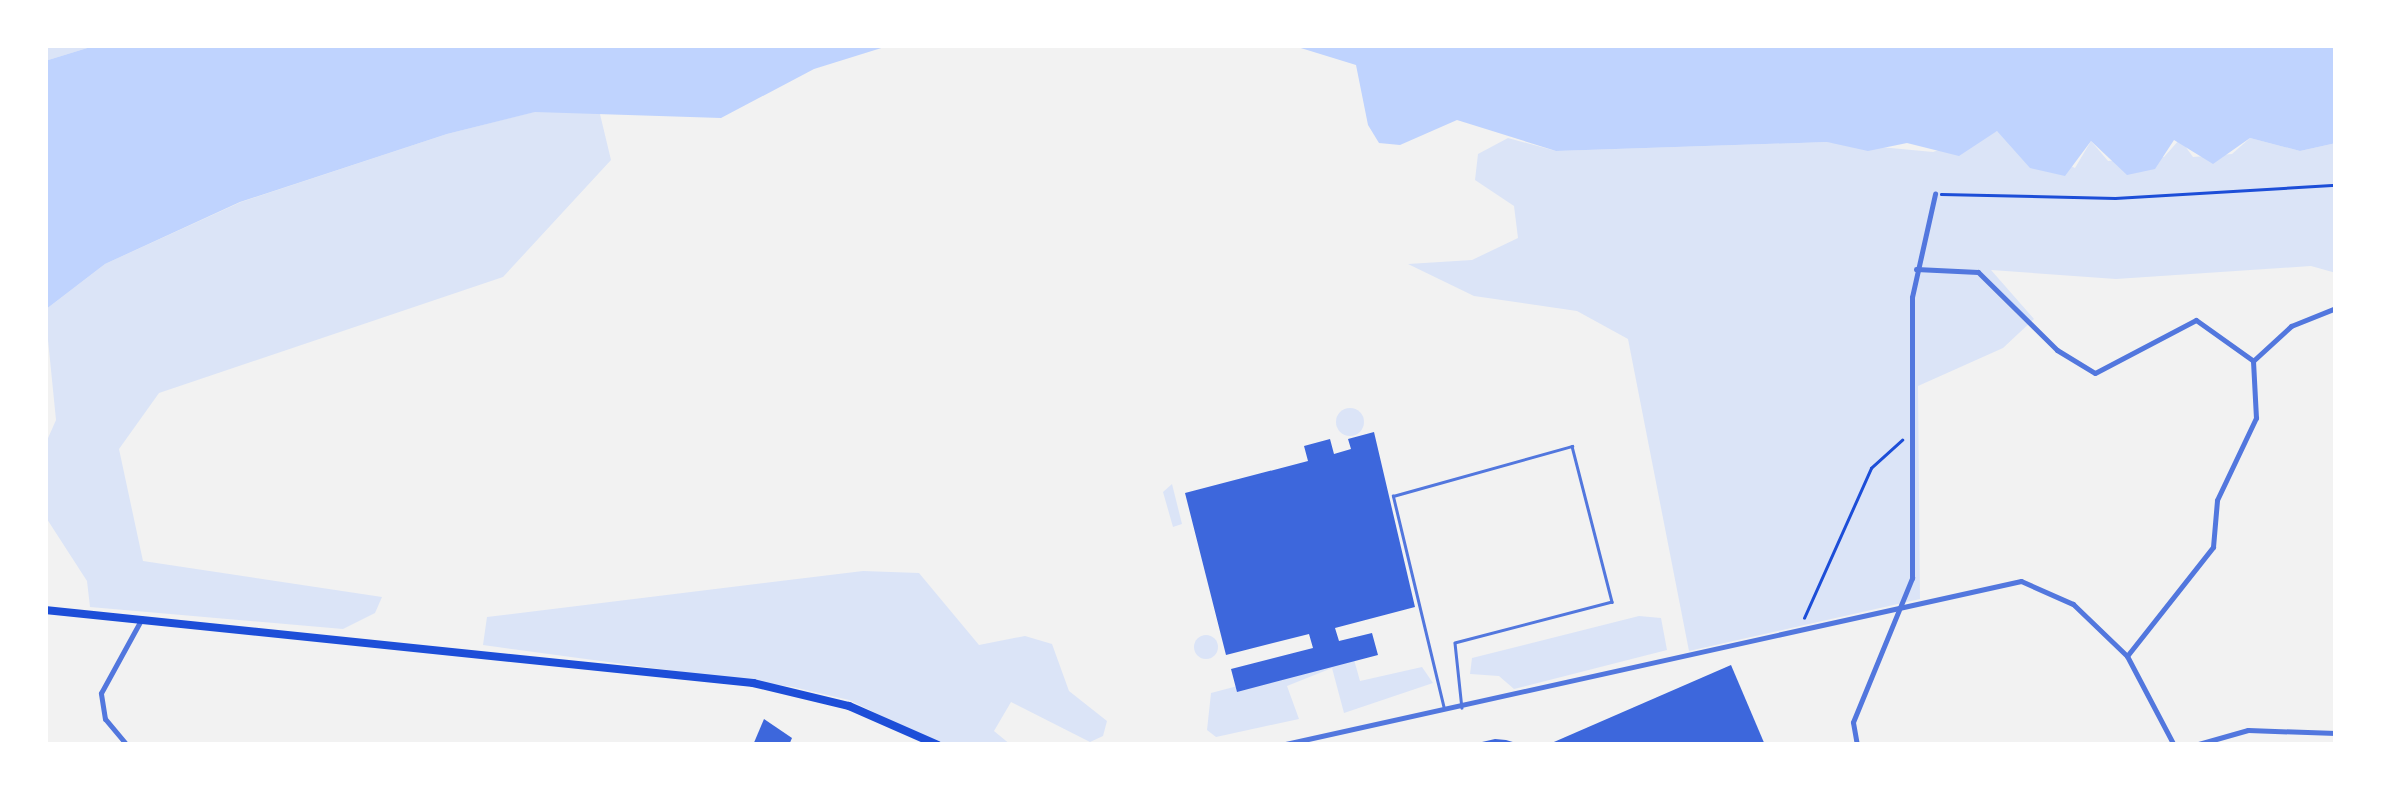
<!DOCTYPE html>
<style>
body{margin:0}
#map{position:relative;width:2381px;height:790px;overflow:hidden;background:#f2f2f2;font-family:Inter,sans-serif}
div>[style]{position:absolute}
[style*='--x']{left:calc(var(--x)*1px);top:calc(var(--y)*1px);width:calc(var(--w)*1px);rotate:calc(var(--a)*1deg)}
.green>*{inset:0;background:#dbe4f7}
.round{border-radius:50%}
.water>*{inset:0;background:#bfd3fe}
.building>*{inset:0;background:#3d67dc}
.path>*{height:2.5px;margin:-1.25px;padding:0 1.25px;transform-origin:1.25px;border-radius:1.25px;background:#1d4ed8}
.service>*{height:2.5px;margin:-1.25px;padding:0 1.25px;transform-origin:1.25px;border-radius:1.25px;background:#5277de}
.minor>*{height:5px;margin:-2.5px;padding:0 2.5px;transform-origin:2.5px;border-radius:2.5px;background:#5277de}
.trunk>*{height:8px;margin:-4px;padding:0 4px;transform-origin:4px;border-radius:4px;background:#1d4ed8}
span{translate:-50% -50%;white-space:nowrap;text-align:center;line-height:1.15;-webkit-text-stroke:10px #fff;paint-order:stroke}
.frame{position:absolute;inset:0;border:48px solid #fff;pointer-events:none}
</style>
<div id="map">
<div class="green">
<i style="clip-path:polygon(45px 45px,97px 45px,45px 61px)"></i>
<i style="clip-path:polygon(599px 110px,611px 160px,503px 277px,159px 393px,119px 449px,143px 561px,382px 597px,375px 613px,343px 629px,90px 607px,87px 581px,45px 516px,45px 445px,56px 420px,45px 310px,105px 264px,241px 202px,447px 134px,534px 112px)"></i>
<i style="clip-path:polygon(1997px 131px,2075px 168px,2091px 141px,2108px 161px,2164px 157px,2180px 139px,2193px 157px,2232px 154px,2250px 138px,2300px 151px,2336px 143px,2336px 273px,2311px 266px,2116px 279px,1991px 270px,2034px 319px,2003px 348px,1918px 386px,1920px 599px,1689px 651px,1628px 339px,1577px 311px,1474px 296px,1408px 264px,1472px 260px,1518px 238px,1514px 206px,1475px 180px,1478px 154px,1508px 138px,1556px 151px,1827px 142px,1933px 152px)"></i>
<i class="round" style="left:1336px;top:408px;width:28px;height:28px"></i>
<i style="clip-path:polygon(1172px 484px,1182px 524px,1173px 527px,1163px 492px)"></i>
<i style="clip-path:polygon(863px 571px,919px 573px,979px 645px,1025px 636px,1052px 644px,1069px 691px,1107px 721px,1103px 736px,1090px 742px,1011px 702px,994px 731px,1011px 745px,941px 745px,849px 700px,793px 687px,483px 645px,487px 617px)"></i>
<i style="clip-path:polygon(1639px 616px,1661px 618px,1667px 650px,1514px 689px,1499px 676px,1470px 674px,1472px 658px)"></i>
<i class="round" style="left:1194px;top:635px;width:24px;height:24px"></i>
<i style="clip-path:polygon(1353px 656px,1360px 681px,1422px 667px,1433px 683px,1344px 713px,1332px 668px,1287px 686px,1299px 719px,1216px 737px,1207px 730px,1211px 693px)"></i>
</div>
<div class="water">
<i style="clip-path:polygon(97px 45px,891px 45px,814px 69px,721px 118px,535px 112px,447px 134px,240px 202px,105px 264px,45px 310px,45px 61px)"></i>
<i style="clip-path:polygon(1291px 45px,2336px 45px,2336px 143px,2300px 151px,2250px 138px,2213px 164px,2174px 140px,2155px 169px,2127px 175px,2091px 141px,2065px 176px,2030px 168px,1997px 131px,1959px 156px,1907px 143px,1868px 151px,1827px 142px,1556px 151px,1457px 120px,1400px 145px,1379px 143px,1368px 125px,1356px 65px)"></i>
</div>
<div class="building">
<i style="clip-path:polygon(1374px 432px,1415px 607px,1335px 628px,1339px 641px,1372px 633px,1378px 655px,1237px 692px,1231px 669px,1313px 648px,1309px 634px,1226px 655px,1185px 493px,1308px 461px,1304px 446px,1330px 439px,1334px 454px,1351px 449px,1348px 439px)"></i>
<i style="clip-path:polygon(1731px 665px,1765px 745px,1547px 745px)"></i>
<i style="clip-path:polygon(764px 719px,792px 738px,789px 745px,753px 745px)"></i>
<i style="clip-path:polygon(1495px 739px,1506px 740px,1523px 745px,1469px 745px)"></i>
</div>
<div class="path">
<i style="--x:1941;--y:194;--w:174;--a:1.3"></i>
<i style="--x:2115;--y:198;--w:221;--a:-3.4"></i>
<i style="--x:1804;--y:618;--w:164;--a:-65.9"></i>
<i style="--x:1871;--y:468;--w:42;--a:-42.1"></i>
</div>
<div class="service">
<i style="--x:1444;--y:709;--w:219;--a:-103.5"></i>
<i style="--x:1393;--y:496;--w:186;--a:-15.6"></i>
<i style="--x:1572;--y:446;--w:161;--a:75.6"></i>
<i style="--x:1612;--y:602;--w:162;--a:165.4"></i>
<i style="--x:1455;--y:643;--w:65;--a:83.9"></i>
</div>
<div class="minor">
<i style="--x:1916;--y:269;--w:62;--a:2.8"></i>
<i style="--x:1978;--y:272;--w:111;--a:44.6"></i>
<i style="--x:2057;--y:350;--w:44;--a:31.2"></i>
<i style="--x:2095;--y:373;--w:114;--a:-27.7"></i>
<i style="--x:2196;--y:320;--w:69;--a:35.5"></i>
<i style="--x:2127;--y:656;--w:139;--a:-51.7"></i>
<i style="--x:2213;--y:547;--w:47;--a:-85.1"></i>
<i style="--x:2217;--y:500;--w:91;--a:-64.6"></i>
<i style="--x:2256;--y:418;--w:57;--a:-93"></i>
<i style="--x:2253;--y:361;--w:52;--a:-42.6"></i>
<i style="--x:2291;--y:326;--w:48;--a:-21.8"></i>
<i style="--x:127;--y:745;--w:34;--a:-130"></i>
<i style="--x:105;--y:719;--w:26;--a:-99"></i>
<i style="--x:101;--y:693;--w:85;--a:-61.3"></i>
<i style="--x:1281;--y:745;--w:758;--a:-12.5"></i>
<i style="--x:2021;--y:581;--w:57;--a:23.9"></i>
<i style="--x:2073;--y:604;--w:75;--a:43.9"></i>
<i style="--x:2127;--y:656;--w:101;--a:62.2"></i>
<i style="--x:1857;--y:745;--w:23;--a:-100"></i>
<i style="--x:1853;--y:722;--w:156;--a:-67.7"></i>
<i style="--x:1912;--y:578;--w:281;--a:-90"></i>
<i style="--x:1912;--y:297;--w:106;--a:-77.4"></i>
<i style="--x:2195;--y:745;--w:55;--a:-15.8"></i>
<i style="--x:2248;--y:730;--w:88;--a:2"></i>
</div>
<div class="trunk">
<i style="--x:45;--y:610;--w:712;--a:5.89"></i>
<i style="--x:753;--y:683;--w:99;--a:13.5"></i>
<i style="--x:849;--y:706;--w:97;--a:23.7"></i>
</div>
<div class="frame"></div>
</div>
